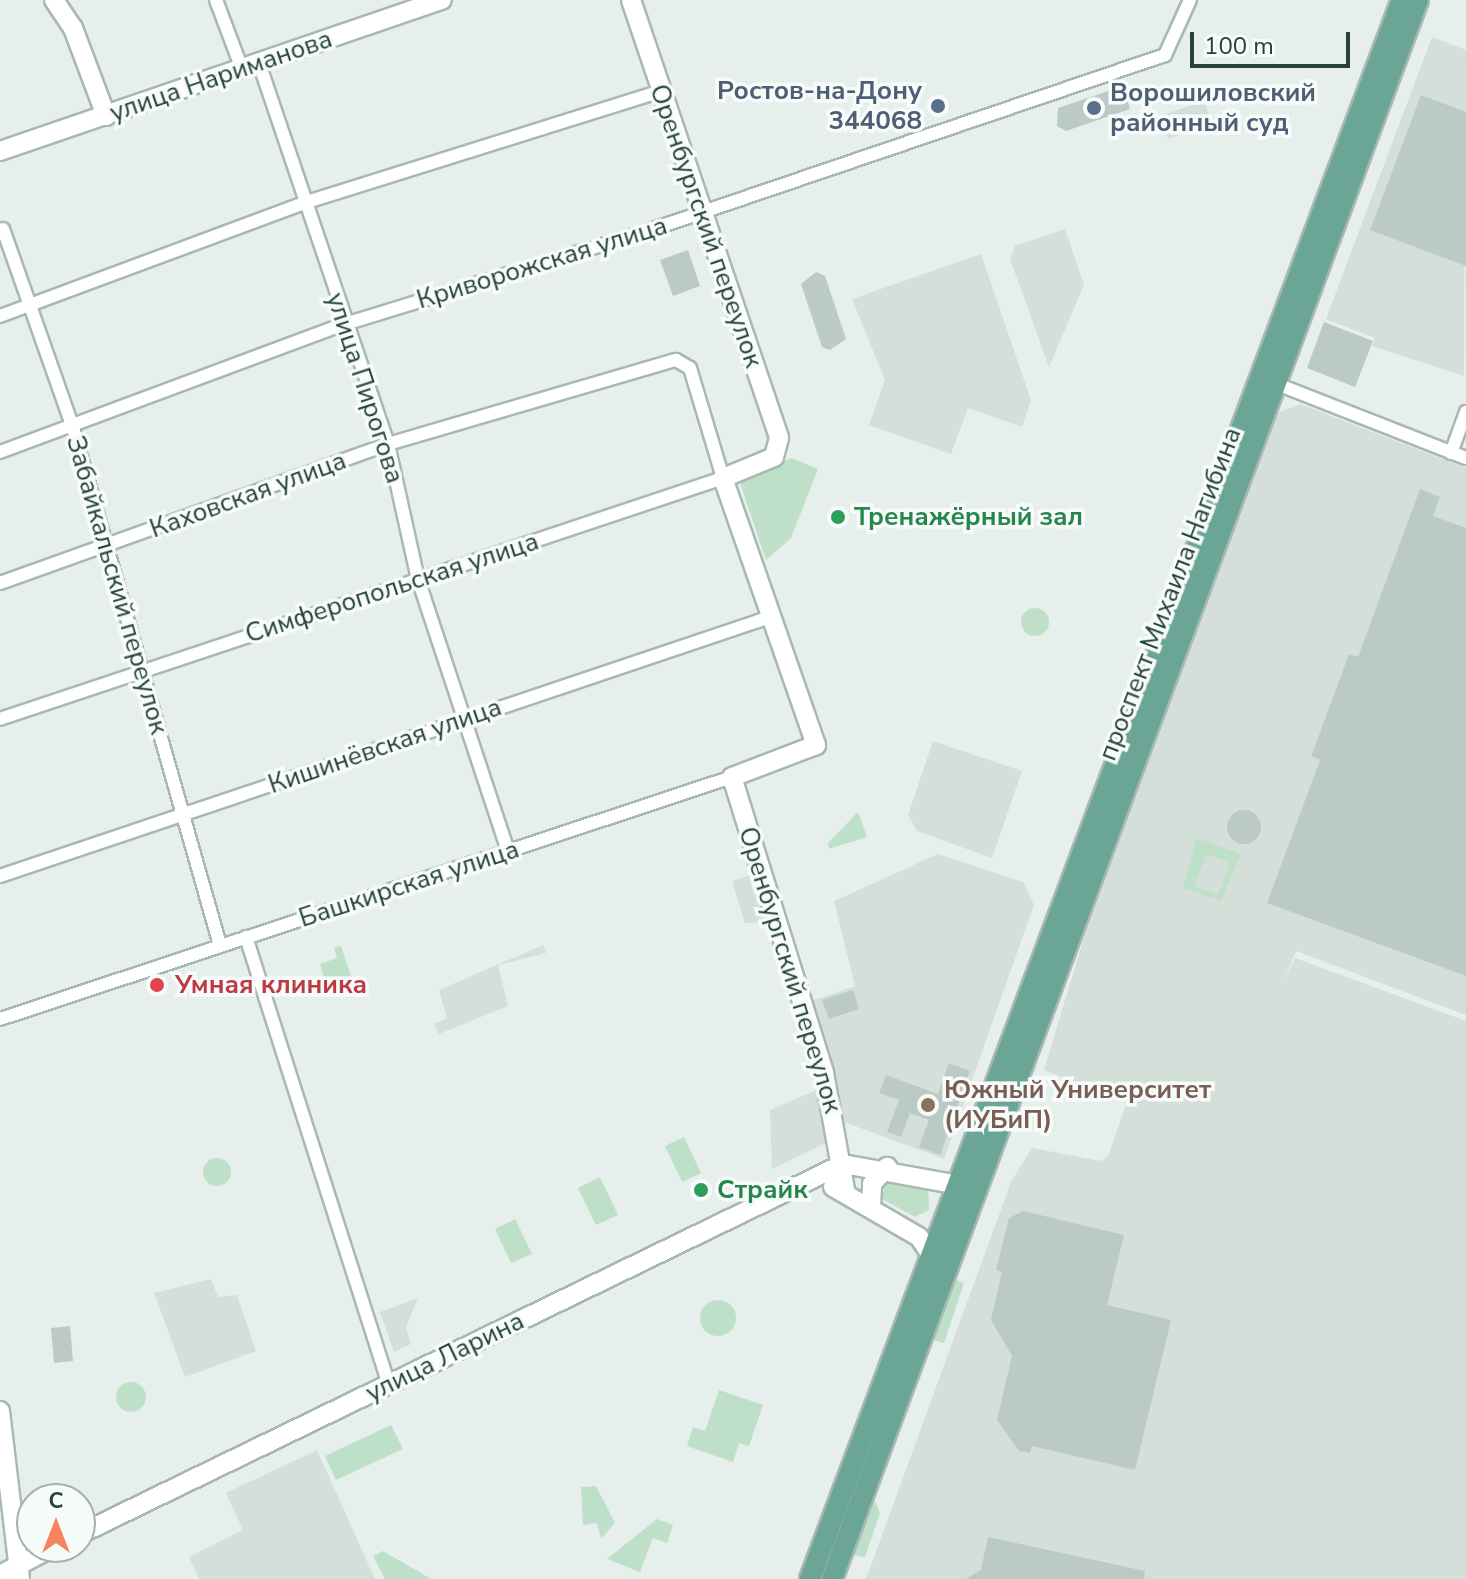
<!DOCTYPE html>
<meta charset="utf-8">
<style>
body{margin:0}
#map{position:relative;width:1466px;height:1579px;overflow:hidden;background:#e6efeb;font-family:"Nunito Sans",sans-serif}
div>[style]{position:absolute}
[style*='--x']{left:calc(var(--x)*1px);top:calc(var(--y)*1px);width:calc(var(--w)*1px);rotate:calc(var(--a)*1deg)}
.built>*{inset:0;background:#d4dfda}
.green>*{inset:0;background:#bfe0c8}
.round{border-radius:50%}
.building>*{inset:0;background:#bbcac4}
.roads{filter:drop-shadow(2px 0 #a8b8b2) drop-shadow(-2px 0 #a8b8b2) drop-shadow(0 2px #a8b8b2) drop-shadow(0 -2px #a8b8b2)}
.street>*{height:12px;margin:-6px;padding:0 6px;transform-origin:6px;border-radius:6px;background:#fff}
.secondary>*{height:18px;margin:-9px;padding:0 9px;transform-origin:9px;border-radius:9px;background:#fff}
.primary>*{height:20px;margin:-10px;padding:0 10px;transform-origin:10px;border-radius:10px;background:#6aa596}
.dots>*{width:22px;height:22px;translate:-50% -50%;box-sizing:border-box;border:4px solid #f7fbf9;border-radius:50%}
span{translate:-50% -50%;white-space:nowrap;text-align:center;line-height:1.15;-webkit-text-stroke:7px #f7fbf9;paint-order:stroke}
.street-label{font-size:26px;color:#24423a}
.service-label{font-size:26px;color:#4e5e75;font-weight:700}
.right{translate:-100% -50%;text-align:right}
.left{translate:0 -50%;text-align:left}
.leisure-label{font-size:26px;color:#27864d;font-weight:700}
.health-label{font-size:26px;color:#be3a42;font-weight:700}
.education-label{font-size:26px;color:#785e54;font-weight:700}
.north{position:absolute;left:16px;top:1483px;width:80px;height:80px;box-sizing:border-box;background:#f7fbf9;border:2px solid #a3b1ad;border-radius:50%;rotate:0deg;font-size:22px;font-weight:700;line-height:32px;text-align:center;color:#24423a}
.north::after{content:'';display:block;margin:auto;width:28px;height:36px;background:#f4845f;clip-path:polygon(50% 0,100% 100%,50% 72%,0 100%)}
.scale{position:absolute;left:1190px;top:32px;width:160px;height:36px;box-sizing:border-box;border:4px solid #24423a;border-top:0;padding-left:10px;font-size:24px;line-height:28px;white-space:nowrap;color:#24423a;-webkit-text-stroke:6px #f7fbf9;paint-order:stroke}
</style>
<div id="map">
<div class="built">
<i style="clip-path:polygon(1432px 37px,1466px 50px,1464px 376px,1372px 346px,1375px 338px,1326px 319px)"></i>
<i style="clip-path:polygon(1204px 101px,1212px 124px,1168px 139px,1160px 116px)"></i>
<i style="clip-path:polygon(1065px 229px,1084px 285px,1049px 367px,1010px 259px,1015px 246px)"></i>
<i style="clip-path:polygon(981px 254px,1031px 400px,1022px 427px,968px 408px,951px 454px,869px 425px,885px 380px,852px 299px)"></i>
<i style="clip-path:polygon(1300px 404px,1466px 468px,1466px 1015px,1296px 951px,1283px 984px,1295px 958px,1466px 1021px,1466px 1579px,866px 1579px,1011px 1182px,1032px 1148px,1101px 1161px,1108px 1156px,1127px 1102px,1044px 1070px,1086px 931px,1277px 413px)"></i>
<i style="clip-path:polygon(933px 741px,1022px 771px,992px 858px,917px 831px,908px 815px)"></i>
<i style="clip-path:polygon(938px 854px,1023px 882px,1034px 905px,944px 1159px,844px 1122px,809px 1002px,855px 986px,834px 901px)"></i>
<i style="clip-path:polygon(751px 875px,764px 920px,753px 923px,745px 923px,732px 881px)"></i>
<i style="clip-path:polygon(543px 945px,546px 953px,498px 965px,508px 1006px,439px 1034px,434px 1024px,447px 1018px,439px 990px)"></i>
<i style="clip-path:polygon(817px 1090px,832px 1140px,772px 1169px,770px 1110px)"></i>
<i style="clip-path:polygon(211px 1279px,218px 1297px,237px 1295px,256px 1351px,185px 1377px,154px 1293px)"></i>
<i style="clip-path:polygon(418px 1298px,406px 1327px,411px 1344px,394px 1352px,380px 1312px)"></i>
<i style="clip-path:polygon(317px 1450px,375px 1579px,199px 1579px,189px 1557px,243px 1530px,226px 1493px)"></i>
</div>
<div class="green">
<i style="clip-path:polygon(792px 458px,818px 469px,791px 538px,766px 560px,739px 480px)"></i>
<i class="round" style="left:1021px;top:608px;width:28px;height:28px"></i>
<i style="clip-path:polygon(858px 812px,867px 837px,829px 849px,828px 843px)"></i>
<i style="clip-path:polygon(evenodd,1197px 838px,1241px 854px,1221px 901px,1183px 888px,1197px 838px,1207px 854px,1230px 862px,1218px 895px,1194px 886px,1207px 854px)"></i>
<i style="clip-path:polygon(341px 946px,352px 979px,327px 987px,320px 964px,337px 958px,334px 948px)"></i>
<i style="clip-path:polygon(684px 1137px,701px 1173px,682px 1182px,665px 1146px)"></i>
<i class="round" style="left:203px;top:1158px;width:28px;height:28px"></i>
<i style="clip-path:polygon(600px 1177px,618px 1215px,596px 1225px,578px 1188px)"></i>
<i style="clip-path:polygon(886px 1178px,928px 1185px,929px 1210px,915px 1217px,882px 1199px)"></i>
<i style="clip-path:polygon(515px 1219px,532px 1254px,511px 1263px,495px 1229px)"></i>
<i style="clip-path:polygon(951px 1278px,964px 1283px,944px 1343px,931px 1339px)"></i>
<i class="round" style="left:700px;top:1300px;width:36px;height:36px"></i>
<i class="round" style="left:116px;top:1382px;width:30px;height:30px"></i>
<i style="clip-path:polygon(719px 1390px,763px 1405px,749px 1446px,739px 1443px,733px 1462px,687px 1446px,693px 1427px,705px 1431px)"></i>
<i style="clip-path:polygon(391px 1425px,403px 1449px,336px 1480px,325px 1456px)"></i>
<i style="clip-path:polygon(596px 1486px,615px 1523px,601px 1539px,597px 1523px,583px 1525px,581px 1487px)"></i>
<i style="clip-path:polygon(872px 1494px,880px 1513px,865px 1557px,850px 1555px)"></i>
<i style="clip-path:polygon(657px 1519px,673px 1525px,667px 1543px,653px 1538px,640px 1572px,607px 1559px)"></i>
<i style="clip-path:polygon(383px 1551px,421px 1573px,431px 1579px,385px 1579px,373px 1556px)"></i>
</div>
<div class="building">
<i style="clip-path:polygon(1123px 86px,1130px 109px,1066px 131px,1057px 126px,1058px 108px)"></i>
<i style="clip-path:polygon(1421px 95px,1466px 112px,1466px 266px,1370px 230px)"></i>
<i style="clip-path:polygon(688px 250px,700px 286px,673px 296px,660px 260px)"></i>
<i style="clip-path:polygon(816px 272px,825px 276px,846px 339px,830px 350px,822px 347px,801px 284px)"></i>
<i style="clip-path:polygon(1324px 322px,1373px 341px,1355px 387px,1307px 368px)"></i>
<i style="clip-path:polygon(1420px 489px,1440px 497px,1433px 516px,1466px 528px,1466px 976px,1267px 903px,1320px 760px,1311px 756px,1314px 749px,1349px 654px,1358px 657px)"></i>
<i class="round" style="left:1227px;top:810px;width:34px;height:34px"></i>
<i style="clip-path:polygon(853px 990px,859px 1009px,829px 1019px,822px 1000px)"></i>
<i style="clip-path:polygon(949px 1063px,970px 1071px,940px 1155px,919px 1147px,929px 1120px,910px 1113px,901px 1137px,887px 1132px,899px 1100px,879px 1093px,886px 1075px,938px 1094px)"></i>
<i style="clip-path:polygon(1023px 1211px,1124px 1235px,1107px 1305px,1171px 1320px,1135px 1470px,1032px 1446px,1030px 1453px,1019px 1451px,997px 1420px,1012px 1356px,991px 1320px,1002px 1272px,996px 1270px,1009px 1218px)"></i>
<i style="clip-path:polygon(70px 1326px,73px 1361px,54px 1363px,51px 1328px)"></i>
<i style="clip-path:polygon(988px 1537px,1145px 1571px,1144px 1579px,966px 1579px,981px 1570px)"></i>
</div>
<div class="roads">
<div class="street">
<i style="--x:216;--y:0;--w:74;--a:69.4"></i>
<i style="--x:259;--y:63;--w:402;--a:71.3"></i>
<i style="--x:388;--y:444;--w:138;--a:77.5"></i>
<i style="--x:418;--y:579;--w:287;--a:71.7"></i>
<i style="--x:3;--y:229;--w:211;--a:70.6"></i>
<i style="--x:73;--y:428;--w:537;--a:74.13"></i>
<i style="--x:0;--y:316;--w:327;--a:-20.4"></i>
<i style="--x:307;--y:202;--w:367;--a:-17.4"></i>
<i style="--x:1277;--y:384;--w:203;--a:21.4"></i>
<i style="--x:0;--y:452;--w:368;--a:-20.4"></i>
<i style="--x:345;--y:324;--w:313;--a:-17.1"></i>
<i style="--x:644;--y:232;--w:550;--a:-18.76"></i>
<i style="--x:1165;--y:55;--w:60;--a:-65.6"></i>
<i style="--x:1451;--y:453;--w:44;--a:-69.9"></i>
<i style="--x:0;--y:583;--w:412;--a:-19.7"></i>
<i style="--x:388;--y:444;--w:300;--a:-16.3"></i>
<i style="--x:676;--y:360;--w:16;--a:30"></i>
<i style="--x:690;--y:368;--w:115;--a:73.3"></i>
<i style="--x:723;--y:478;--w:762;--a:161.57"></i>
<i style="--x:0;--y:876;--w:812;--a:-18.59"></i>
<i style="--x:246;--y:937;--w:469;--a:72.3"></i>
<i style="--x:0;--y:1019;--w:771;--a:-18.29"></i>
</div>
<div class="secondary">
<i style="--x:54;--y:0;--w:34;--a:56"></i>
<i style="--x:73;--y:28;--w:94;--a:69.4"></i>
<i style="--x:631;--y:0;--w:462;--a:71.3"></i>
<i style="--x:779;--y:438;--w:20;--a:105"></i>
<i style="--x:774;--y:457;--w:55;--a:157.6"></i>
<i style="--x:723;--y:478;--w:283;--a:70.8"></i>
<i style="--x:816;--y:745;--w:90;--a:159.1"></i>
<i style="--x:732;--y:777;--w:310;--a:72.7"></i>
<i style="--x:824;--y:1073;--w:119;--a:79.8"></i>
<i style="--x:0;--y:151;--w:467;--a:-18.9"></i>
<i style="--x:833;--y:1187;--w:99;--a:30.2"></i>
<i style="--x:919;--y:1237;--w:23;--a:56"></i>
<i style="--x:871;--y:1206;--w:22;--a:-87"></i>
<i style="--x:872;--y:1184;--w:23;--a:-49"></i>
<i style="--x:0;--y:1411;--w:169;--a:83.2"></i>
<i style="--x:80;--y:1534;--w:848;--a:-25.87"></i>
<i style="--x:843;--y:1164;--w:117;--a:10.3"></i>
<i style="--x:958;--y:1185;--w:13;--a:63"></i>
<i style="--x:0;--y:1575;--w:60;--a:-27.8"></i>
</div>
<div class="primary">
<i style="--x:810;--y:1579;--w:1686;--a:-69.45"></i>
<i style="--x:832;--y:1579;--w:1684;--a:-69.64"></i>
</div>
</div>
<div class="dots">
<i style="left:938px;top:106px;background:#5c6f8a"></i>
<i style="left:1094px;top:108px;background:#5c6f8a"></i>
<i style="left:838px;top:517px;background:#2e9e5b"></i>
<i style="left:157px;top:985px;background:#e0444e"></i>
<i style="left:928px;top:1105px;background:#8d6e63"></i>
<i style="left:701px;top:1190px;background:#2e9e5b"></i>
</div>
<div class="street-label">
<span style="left:221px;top:76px;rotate:-19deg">улица Нариманова</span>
<span style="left:706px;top:226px;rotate:71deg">Оренбургский переулок</span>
<span style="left:542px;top:263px;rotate:-17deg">Криворожская улица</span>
<span style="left:365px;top:388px;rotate:72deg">улица Пирогова</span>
<span style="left:248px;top:495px;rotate:-20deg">Каховская улица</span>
<span style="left:117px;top:585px;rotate:74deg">Забайкальский переулок</span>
<span style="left:392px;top:588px;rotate:-18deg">Симферопольская улица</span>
<span style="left:1170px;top:594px;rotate:-69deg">проспект Михаила Нагибина</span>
<span style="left:385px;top:746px;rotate:-19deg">Кишинёвская улица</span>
<span style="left:409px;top:884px;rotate:-18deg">Башкирская улица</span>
<span style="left:790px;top:970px;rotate:73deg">Оренбургский переулок</span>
<span style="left:445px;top:1357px;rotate:-26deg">улица Ларина</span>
</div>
<div class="service-label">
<span class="right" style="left:922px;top:106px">Ростов-на-Дону<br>344068</span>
<span class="left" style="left:1110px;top:108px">Ворошиловский<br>районный суд</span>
</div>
<div class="leisure-label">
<span class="left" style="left:854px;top:517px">Тренажёрный зал</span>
<span class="left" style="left:717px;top:1190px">Страйк</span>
</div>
<div class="health-label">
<span class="left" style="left:175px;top:985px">Умная клиника</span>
</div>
<div class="education-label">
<span class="left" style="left:944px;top:1105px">Южный Университет<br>(ИУБиП)</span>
</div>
<div class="north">С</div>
<div class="scale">100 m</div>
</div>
